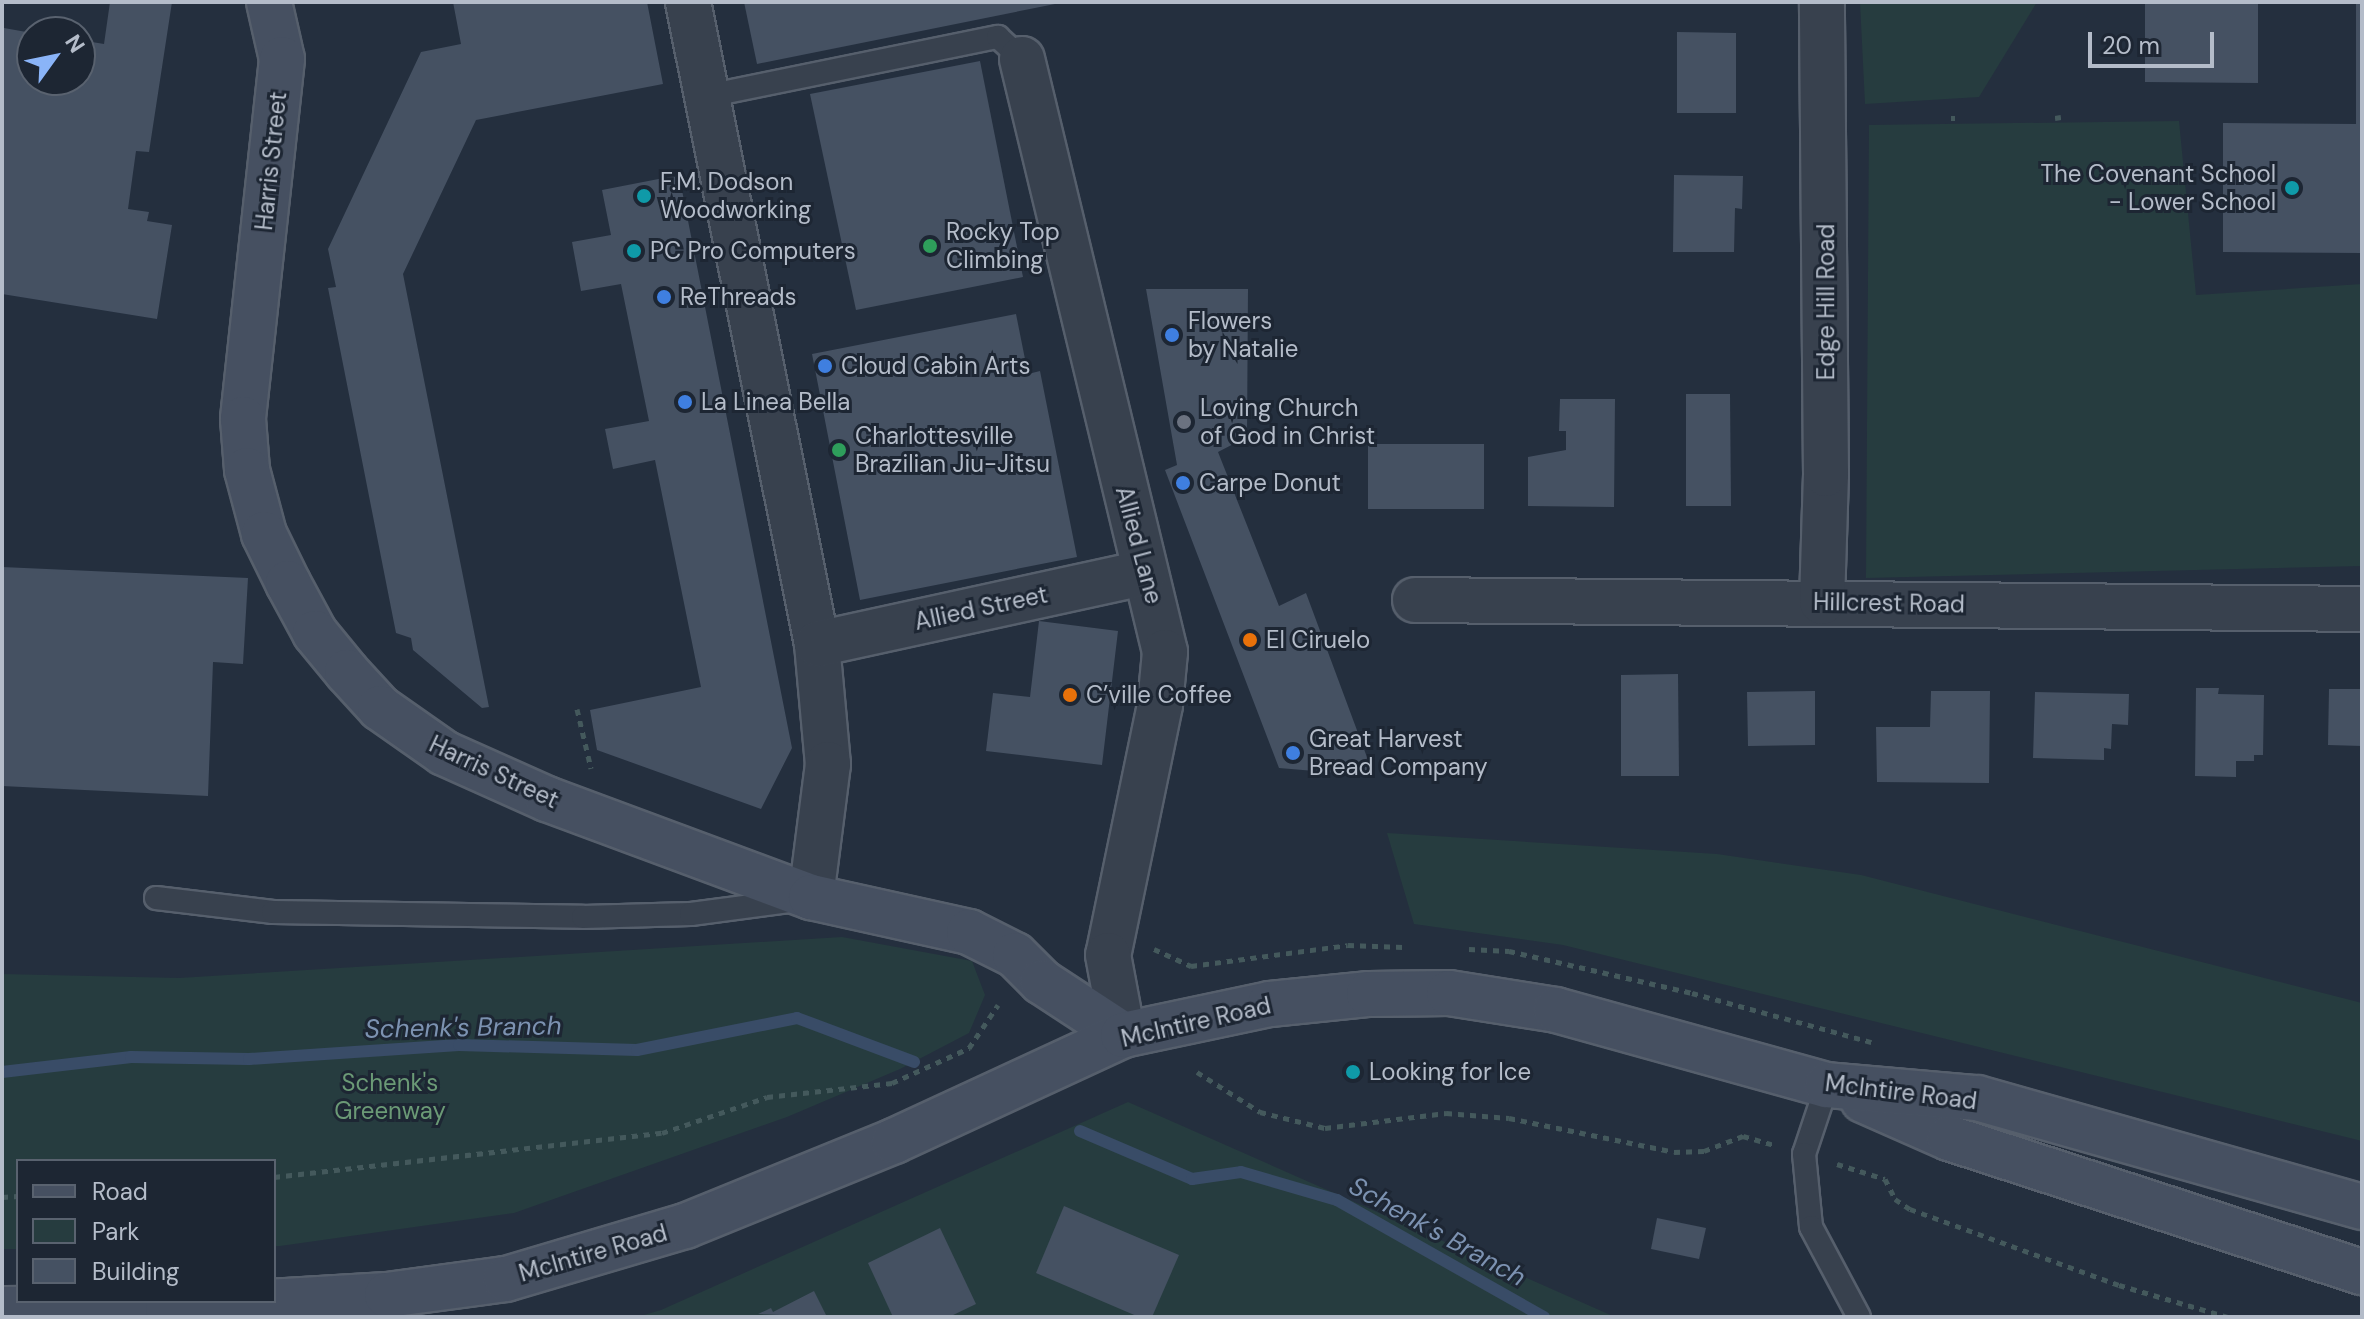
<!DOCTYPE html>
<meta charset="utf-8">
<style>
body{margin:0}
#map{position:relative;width:2364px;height:1319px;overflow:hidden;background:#242f3e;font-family:"DM Sans",sans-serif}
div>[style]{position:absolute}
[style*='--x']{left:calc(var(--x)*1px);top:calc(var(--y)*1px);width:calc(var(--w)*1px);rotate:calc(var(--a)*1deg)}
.green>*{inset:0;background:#263c3f}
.stream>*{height:12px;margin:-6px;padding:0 6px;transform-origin:6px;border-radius:6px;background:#394c67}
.building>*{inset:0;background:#455162}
.path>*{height:5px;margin-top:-2.5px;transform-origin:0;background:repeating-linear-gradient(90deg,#44595c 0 6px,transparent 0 12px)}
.roads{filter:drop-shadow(2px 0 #565f6c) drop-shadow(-2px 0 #565f6c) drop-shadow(0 2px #565f6c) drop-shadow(0 -2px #565f6c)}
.lane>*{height:22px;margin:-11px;padding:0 11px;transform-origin:11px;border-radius:11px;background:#38414e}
.street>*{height:44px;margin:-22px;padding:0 22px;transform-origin:22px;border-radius:22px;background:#38414e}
.secondary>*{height:44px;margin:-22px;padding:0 22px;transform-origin:22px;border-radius:22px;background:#465061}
.dots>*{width:22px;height:22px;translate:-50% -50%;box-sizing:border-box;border:4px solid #1d2633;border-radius:50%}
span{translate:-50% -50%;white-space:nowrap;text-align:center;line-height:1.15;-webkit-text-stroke:6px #1d2633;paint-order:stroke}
.street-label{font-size:24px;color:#b4bcc9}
.poi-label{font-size:24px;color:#b4bcc9}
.right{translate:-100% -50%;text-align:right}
.left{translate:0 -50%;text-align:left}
.park-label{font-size:24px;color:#6b9a76}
.water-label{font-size:26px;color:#7c92b1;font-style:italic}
.frame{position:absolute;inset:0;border:4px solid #b4bcc9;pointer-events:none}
.legend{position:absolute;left:16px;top:1159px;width:260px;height:144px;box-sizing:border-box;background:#1d2633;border:2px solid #59626f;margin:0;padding:10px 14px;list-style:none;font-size:24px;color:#b4bcc9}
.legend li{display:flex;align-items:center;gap:16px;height:40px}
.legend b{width:40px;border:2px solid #59626f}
.north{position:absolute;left:16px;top:16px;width:80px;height:80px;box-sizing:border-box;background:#1d2633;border:2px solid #59626f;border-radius:50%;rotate:57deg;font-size:22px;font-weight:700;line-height:32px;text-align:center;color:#b4bcc9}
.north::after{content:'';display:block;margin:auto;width:28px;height:36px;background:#8ab4f8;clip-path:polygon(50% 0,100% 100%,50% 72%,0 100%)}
.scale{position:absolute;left:2088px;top:32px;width:126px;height:36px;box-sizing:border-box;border:4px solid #b4bcc9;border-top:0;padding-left:10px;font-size:24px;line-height:28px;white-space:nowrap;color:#b4bcc9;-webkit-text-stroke:6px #1d2633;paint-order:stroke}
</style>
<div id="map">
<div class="green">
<i style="clip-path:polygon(1860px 2px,2037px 2px,1979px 97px,1865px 104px)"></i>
<i style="clip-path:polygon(2179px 121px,2196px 295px,2362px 284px,2362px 566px,1866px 578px,1869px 125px)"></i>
<i style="clip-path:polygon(1387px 833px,1717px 854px,1861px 875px,2362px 1003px,2362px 1141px,1563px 945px,1414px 924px)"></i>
<i style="clip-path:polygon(842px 937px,972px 961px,985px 995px,969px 1033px,900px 1069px,787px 1117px,514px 1213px,280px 1246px,274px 1246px,274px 1161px,18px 1161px,18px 1249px,2px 1249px,2px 974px,179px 978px)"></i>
<i style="clip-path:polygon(1128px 1102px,1615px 1317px,637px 1317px,661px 1310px)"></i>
</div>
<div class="stream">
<i style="--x:2;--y:1072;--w:130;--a:-6.6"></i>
<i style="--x:131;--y:1057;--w:118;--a:1"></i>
<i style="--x:249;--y:1059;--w:210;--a:-3.8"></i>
<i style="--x:459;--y:1045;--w:178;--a:1.6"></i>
<i style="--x:637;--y:1050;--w:163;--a:-11.3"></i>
<i style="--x:797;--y:1018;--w:125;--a:20.6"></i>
<i style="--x:1080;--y:1131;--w:122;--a:23.2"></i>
<i style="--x:1192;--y:1179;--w:49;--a:-8.1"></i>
<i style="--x:1241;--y:1172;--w:100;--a:16.3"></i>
<i style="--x:1337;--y:1200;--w:238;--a:29.5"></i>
</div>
<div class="building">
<i style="clip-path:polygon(110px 2px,172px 2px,149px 152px,136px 151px,128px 209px,149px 212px,147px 221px,172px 225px,157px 319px,2px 294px,2px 32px,4px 28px,32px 33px,32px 80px,80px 80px,80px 40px,104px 44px)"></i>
<i style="clip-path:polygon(453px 2px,647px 2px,663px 84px,476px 120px,403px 274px,489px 707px,482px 708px,413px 650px,411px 638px,396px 633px,328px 288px,336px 287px,328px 249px,421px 52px,461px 44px)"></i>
<i style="clip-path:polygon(744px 2px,1060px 2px,1060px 3px,757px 64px)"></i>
<i style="clip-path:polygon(2145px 2px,2258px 2px,2258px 83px,2145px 82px)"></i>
<i style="clip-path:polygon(2356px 2px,2362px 2px,2362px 253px,2223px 252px,2223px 123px,2356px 124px)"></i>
<i style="clip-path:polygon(1677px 32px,1736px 33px,1736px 113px,1677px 113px)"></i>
<i style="clip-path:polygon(980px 61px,1023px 277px,856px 310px,810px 94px)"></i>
<i style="clip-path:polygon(679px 175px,792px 748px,761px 809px,597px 750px,590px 710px,701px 687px,655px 460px,613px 469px,605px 429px,649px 421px,621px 284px,581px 291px,572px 242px,611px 235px,602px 190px)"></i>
<i style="clip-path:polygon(1674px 175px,1743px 176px,1742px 209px,1735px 208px,1734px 252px,1673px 252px)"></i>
<i style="clip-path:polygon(1146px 289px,1248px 289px,1247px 437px,1218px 452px,1279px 606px,1306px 593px,1374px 776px,1279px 768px,1165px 470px,1177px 465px)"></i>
<i style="clip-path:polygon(1016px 314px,1028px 374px,1040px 371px,1077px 557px,860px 600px,812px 354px)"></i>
<i style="clip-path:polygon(1686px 394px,1730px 394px,1731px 506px,1686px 506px)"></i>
<i style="clip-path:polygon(1560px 399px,1615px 399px,1614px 507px,1528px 506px,1528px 457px,1566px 450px,1566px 431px,1559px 431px)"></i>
<i style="clip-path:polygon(1368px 444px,1484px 444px,1484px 509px,1368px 509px)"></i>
<i style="clip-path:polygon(2px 567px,248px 578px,243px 664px,213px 662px,208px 796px,2px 786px)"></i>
<i style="clip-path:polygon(1039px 621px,1118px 631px,1102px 765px,986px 751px,993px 693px,1030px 697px)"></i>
<i style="clip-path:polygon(1678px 674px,1679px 776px,1621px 776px,1621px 675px)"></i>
<i style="clip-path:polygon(2196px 688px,2219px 688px,2218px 694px,2264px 695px,2263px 755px,2254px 755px,2254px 761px,2236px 761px,2236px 777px,2195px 776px)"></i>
<i style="clip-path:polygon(2329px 689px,2362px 689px,2362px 746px,2328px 745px)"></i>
<i style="clip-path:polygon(1815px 691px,1815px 745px,1748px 746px,1747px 692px)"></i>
<i style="clip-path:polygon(1931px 691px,1990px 691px,1989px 783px,1877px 782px,1876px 727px,1930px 727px)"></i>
<i style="clip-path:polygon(2035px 692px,2129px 694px,2128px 725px,2112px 724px,2111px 749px,2104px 748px,2104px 760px,2033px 758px)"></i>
<i style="clip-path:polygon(1064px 1206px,1179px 1255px,1152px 1317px,1139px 1317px,1036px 1273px)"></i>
<i style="clip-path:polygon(1657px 1218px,1706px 1228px,1699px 1259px,1651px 1249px)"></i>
<i style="clip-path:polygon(940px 1228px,976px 1304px,949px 1317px,893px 1317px,868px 1263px)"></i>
<i style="clip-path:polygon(814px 1291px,827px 1317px,758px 1314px,771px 1308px,773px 1312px)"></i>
</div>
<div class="path">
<i style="--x:1951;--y:118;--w:4;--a:0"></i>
<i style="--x:2055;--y:118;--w:6;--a:-9"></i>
<i style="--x:577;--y:709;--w:61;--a:76.7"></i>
<i style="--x:1154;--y:949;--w:41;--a:24.7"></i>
<i style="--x:1191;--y:966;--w:158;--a:-7.6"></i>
<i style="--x:1348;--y:945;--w:55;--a:2.1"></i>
<i style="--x:1469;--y:949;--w:40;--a:2.9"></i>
<i style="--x:1509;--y:951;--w:188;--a:12.9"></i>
<i style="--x:1692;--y:993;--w:186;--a:15.3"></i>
<i style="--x:1197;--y:1072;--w:75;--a:32.4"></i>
<i style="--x:1260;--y:1112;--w:67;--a:13.8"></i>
<i style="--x:1325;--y:1128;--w:122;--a:-7.1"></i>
<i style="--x:1446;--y:1113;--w:63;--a:4.5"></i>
<i style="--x:1509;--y:1118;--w:168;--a:11.6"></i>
<i style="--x:1674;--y:1152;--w:30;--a:-2"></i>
<i style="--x:1704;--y:1151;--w:42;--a:-21"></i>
<i style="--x:1743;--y:1136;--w:32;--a:16"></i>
<i style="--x:1837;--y:1164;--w:50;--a:17.4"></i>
<i style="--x:1885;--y:1179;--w:22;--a:63"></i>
<i style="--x:1895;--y:1199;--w:18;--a:34"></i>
<i style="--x:1910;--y:1209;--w:222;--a:20"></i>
<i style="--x:2119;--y:1285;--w:114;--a:16.4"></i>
<i style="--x:274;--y:1177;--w:390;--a:-6.5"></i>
<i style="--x:662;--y:1133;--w:111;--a:-18.9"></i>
<i style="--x:767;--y:1097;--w:126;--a:-6.4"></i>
<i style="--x:892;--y:1083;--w:85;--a:-24.4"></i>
<i style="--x:969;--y:1048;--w:52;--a:-56"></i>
<i style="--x:2;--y:1197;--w:16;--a:-4"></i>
</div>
<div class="roads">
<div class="lane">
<i style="--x:707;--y:96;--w:297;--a:-11.5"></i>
<i style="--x:998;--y:37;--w:33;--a:43"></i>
<i style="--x:156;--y:898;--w:118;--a:6.8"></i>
<i style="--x:273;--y:912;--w:310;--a:0.9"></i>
<i style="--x:583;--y:917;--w:108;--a:-1.6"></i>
<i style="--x:691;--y:914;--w:108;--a:-7.5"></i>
<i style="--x:1827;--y:1085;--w:73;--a:108.4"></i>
<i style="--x:1804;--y:1154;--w:73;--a:84.5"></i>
<i style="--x:1811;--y:1227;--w:102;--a:61.9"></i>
</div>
<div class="street">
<i style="--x:688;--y:2;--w:655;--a:78.64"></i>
<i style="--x:817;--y:644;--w:121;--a:84.8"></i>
<i style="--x:828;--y:764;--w:134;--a:97.3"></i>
<i style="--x:1022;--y:59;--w:610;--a:76.44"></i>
<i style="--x:1165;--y:652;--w:53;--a:95.4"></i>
<i style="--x:1160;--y:705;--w:255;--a:101.7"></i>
<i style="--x:1108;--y:955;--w:81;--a:79.4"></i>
<i style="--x:1415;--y:600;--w:947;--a:0.54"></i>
<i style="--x:1822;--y:602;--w:128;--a:-88.2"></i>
<i style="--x:1826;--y:474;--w:472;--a:-90.5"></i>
<i style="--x:817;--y:644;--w:335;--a:-12.3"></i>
</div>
<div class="secondary">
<i style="--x:269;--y:2;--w:58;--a:77.2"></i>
<i style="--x:282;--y:59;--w:362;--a:96.2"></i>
<i style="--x:243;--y:419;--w:51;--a:85.5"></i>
<i style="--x:247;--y:470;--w:66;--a:75.1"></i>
<i style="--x:264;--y:534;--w:55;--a:63.9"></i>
<i style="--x:288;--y:583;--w:57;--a:61.6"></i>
<i style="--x:315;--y:633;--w:50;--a:50.6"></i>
<i style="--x:347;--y:672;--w:49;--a:47.5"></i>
<i style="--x:380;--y:708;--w:78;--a:35.1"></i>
<i style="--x:444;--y:753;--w:113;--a:24.1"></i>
<i style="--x:547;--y:799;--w:282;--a:20.4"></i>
<i style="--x:811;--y:897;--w:162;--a:12.5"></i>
<i style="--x:969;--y:932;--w:51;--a:26.6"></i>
<i style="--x:1015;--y:955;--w:38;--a:45"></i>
<i style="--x:1042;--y:982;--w:97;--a:33.2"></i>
<i style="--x:1863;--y:1100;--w:94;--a:23.8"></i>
<i style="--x:1949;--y:1138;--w:434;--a:18"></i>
<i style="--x:2;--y:1309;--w:166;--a:-0.3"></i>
<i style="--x:168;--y:1308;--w:219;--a:-3.4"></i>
<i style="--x:387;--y:1295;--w:120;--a:-7.7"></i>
<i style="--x:506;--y:1279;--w:187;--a:-16.5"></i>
<i style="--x:685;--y:1226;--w:226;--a:-22.1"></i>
<i style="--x:894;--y:1141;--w:252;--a:-24.8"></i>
<i style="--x:1123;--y:1035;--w:150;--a:-11.9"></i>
<i style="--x:1270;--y:1004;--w:100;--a:-5.8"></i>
<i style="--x:1369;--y:994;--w:80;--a:-0.7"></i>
<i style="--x:1449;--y:993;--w:108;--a:9"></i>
<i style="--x:1556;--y:1010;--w:281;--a:15.5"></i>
<i style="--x:1827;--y:1085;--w:151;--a:5"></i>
<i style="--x:1977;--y:1098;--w:400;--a:15.8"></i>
</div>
</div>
<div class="dots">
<i style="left:2292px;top:188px;background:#0f9aa8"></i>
<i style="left:644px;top:196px;background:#0f9aa8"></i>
<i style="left:930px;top:246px;background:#2e9e5b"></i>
<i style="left:634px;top:251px;background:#0f9aa8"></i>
<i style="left:664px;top:297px;background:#3f7fe0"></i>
<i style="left:1172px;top:335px;background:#3f7fe0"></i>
<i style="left:825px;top:366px;background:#3f7fe0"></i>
<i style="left:685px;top:402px;background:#3f7fe0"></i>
<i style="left:1184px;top:422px;background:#6b7280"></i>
<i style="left:839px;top:450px;background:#2e9e5b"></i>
<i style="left:1183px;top:483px;background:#3f7fe0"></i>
<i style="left:1250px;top:640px;background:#e8710a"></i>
<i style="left:1070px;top:695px;background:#e8710a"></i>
<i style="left:1293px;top:753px;background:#3f7fe0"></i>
<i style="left:1353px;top:1072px;background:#0f9aa8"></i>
</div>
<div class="street-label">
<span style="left:271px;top:161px;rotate:-84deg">Harris Street</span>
<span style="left:1826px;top:302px;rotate:-90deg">Edge Hill Road</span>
<span style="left:1139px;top:545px;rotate:75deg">Allied Lane</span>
<span style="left:1889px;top:603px;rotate:1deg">Hillcrest Road</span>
<span style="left:981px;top:608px;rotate:-12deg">Allied Street</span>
<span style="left:494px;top:772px;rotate:25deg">Harris Street</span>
<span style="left:1196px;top:1022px;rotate:-13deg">McIntire Road</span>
<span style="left:1901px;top:1092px;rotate:7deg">McIntire Road</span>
<span style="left:593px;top:1253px;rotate:-16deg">McIntire Road</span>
</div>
<div class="poi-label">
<span class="right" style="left:2276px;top:188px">The Covenant School<br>- Lower School</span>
<span class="left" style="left:660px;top:196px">F.M. Dodson<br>Woodworking</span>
<span class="left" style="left:946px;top:246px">Rocky Top<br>Climbing</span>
<span class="left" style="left:650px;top:251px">PC Pro Computers</span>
<span class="left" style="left:680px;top:297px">ReThreads</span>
<span class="left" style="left:1188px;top:335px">Flowers<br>by Natalie</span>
<span class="left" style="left:841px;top:366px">Cloud Cabin Arts</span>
<span class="left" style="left:701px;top:402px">La Linea Bella</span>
<span class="left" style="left:1200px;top:422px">Loving Church<br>of God in Christ</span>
<span class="left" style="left:855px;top:450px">Charlottesville<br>Brazilian Jiu-Jitsu</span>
<span class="left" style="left:1199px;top:483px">Carpe Donut</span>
<span class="left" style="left:1266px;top:640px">El Ciruelo</span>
<span class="left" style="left:1086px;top:695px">C’ville Coffee</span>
<span class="left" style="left:1309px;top:753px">Great Harvest<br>Bread Company</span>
<span class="left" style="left:1369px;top:1072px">Looking for Ice</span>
</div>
<div class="park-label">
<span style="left:390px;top:1097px">Schenk's<br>Greenway</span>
</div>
<div class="water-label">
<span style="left:463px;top:1028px;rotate:-1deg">Schenk's Branch</span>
<span style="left:1437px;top:1232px;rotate:29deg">Schenk's Branch</span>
</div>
<div class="frame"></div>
<ul class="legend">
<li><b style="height:10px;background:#465061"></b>Road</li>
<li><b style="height:22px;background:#263c3f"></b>Park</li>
<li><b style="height:22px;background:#455162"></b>Building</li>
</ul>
<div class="north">N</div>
<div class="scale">20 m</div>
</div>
